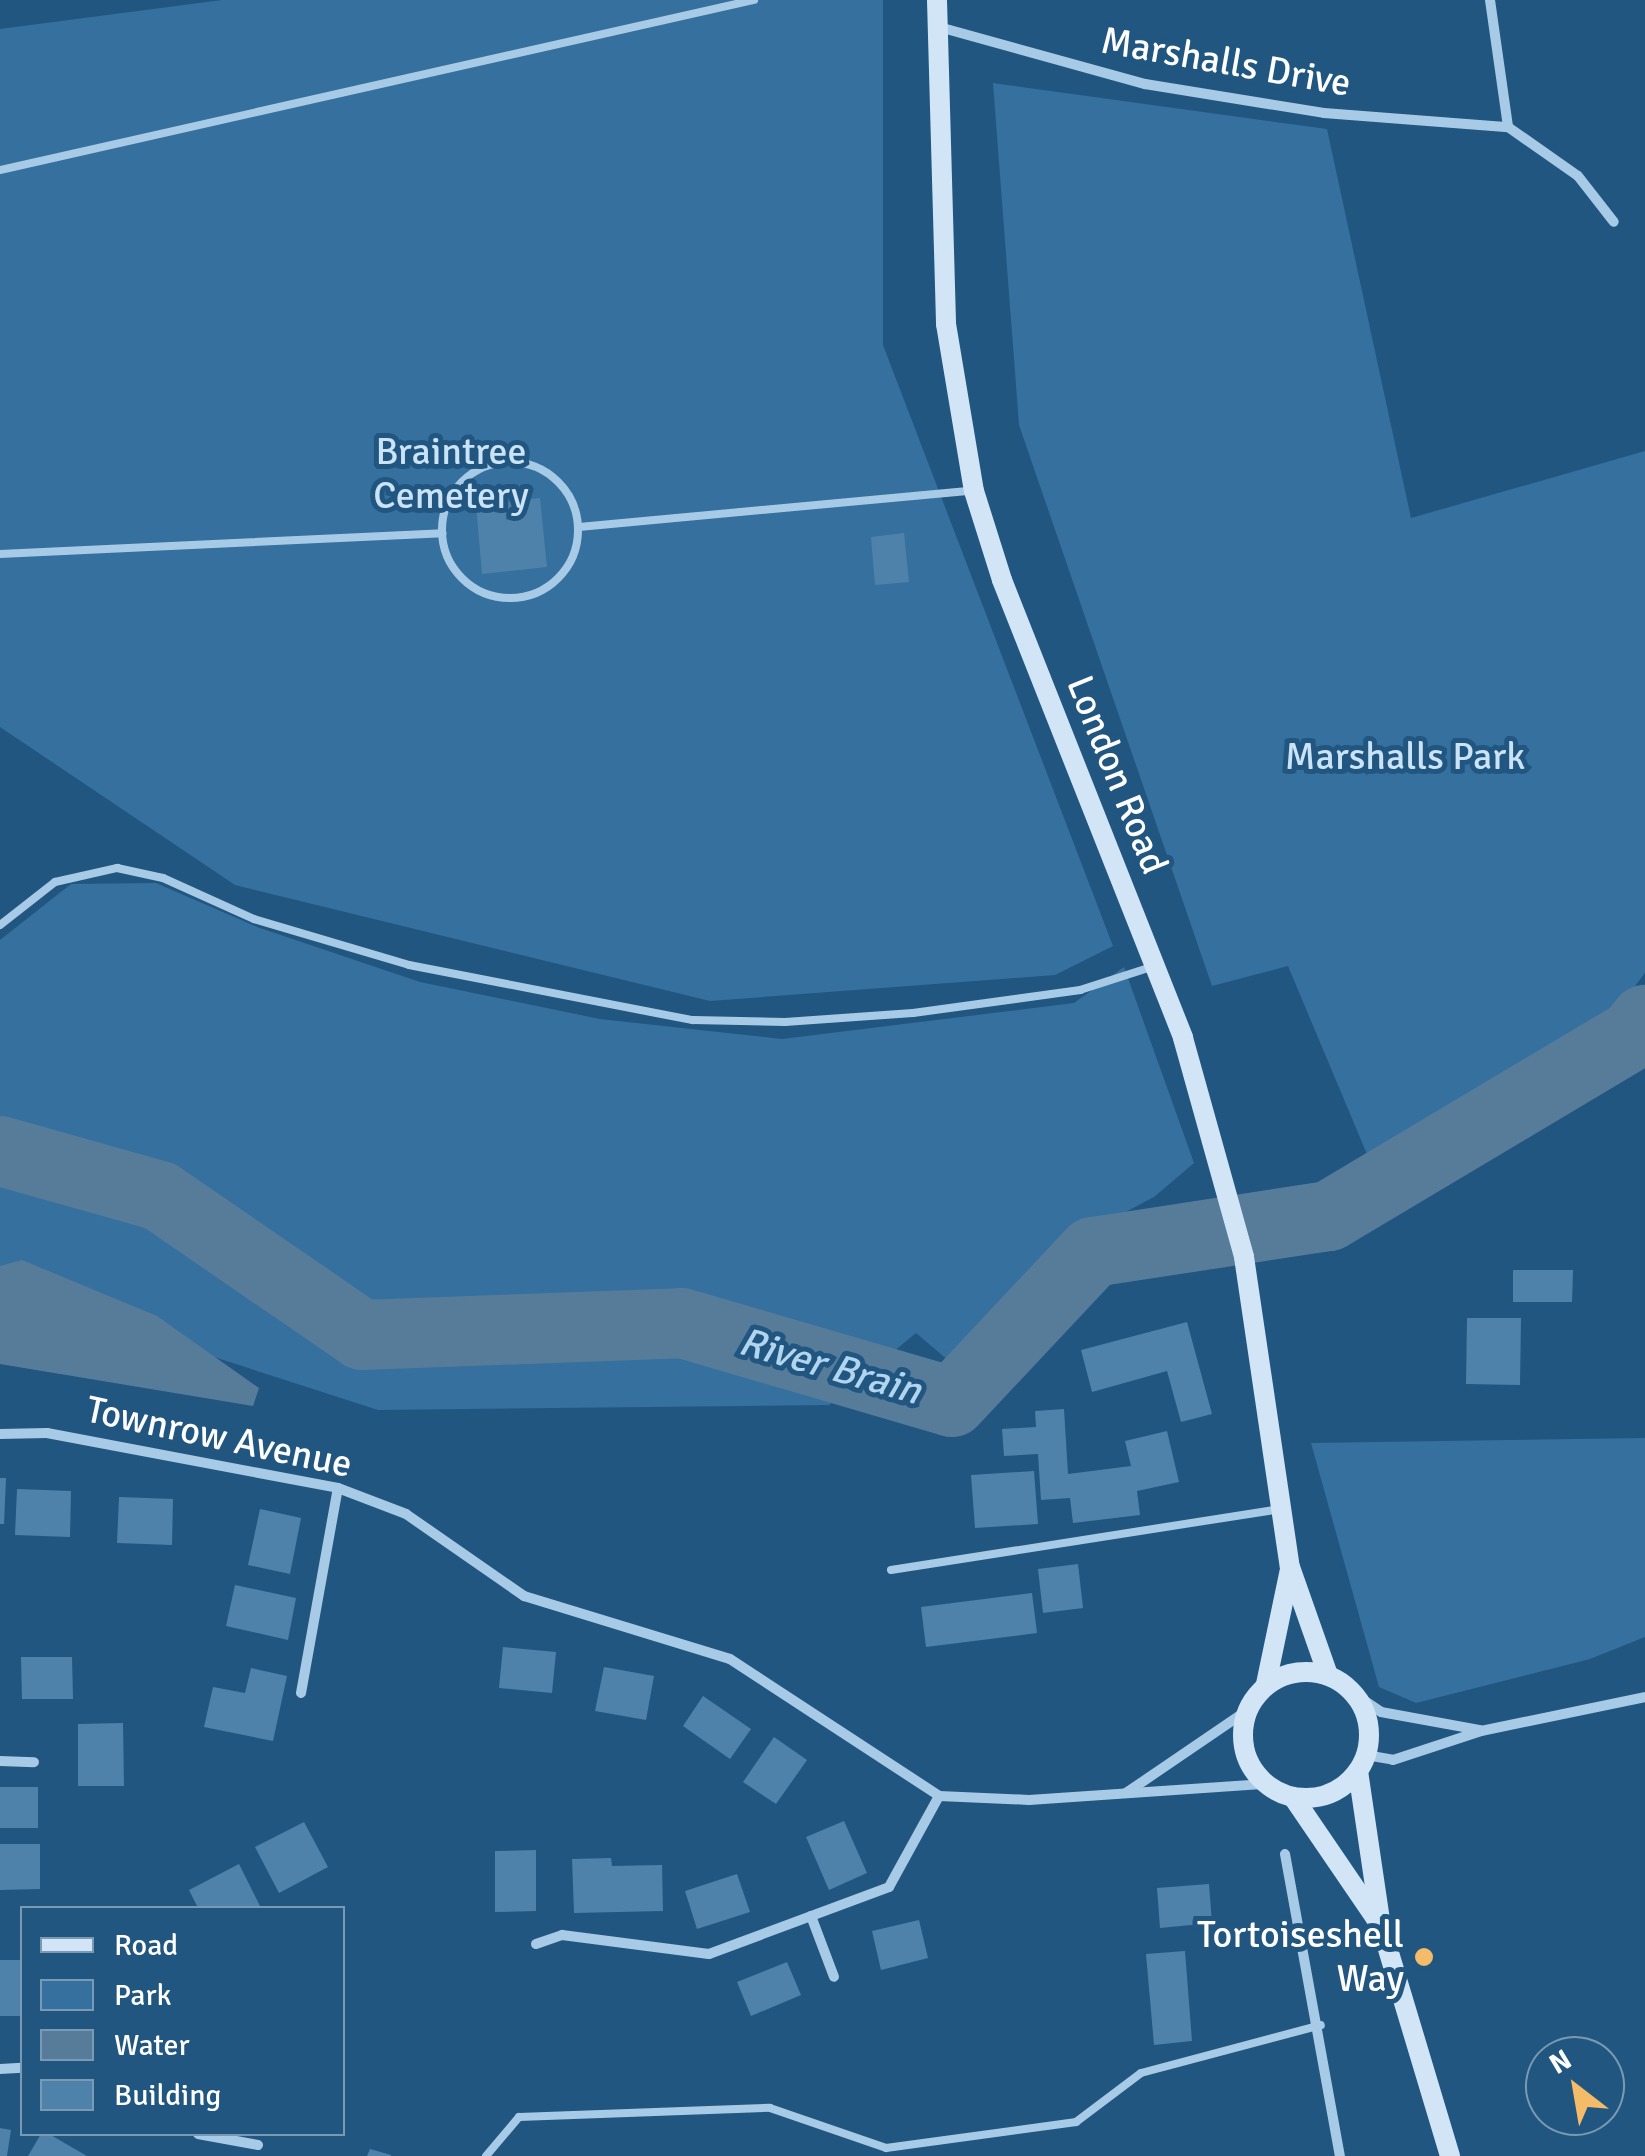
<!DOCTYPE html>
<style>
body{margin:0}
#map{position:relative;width:1645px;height:2156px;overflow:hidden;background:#215680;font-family:Signika,sans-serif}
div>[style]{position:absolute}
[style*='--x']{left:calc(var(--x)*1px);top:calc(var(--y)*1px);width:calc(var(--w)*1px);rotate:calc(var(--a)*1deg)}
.green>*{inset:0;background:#35709e}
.water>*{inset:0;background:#577c9a}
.river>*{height:70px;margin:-35px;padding:0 35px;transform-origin:35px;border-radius:35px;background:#577c9a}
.building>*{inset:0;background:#4e82ab}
.lane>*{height:8px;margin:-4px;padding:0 4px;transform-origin:4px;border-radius:4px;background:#a7cbe7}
.lane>.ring{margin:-4px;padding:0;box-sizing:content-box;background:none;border:8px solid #a7cbe7;border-radius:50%}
.street>*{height:10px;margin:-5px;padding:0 5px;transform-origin:5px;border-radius:5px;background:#a7cbe7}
.secondary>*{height:20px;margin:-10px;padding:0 10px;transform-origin:10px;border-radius:10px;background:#d1e5f6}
.secondary>.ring{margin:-10px;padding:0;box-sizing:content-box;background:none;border:20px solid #d1e5f6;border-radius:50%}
.dots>*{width:28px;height:28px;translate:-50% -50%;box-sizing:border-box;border:5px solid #215680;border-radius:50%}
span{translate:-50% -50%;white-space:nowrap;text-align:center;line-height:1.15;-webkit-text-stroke:10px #215680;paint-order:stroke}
.street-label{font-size:38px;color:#fff}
.park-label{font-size:38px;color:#cae3f6}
.poi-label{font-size:38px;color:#fff}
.right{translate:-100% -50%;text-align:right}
.water-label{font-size:40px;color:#b2d5ef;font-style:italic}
.legend{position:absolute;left:20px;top:1906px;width:325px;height:230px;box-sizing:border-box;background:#215680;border:2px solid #7a9ab3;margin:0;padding:12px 18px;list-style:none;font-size:30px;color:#fff}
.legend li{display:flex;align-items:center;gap:20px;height:50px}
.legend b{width:50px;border:2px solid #7a9ab3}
.north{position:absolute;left:1525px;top:2036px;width:100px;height:100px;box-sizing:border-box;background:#215680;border:2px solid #7a9ab3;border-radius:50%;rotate:329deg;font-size:28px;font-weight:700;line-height:40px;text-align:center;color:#fff}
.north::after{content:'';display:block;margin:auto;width:35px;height:45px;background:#f4bb68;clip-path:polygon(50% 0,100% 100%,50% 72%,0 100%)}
</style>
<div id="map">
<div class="green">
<i style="clip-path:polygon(222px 0,883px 0,883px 345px,1113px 946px,1055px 975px,710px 1001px,235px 885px,0 727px,0 29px)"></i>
<i style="clip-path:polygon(993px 83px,1327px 129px,1411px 518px,1645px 451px,1645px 973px,1616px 1011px,1369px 1159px,1288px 966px,1212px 986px,1019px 425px)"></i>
<i style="clip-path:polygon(156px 883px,257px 927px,420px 982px,600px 1019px,782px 1039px,1074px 1003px,1124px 967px,1194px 1163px,1154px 1197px,1076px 1238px,956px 1367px,916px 1333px,829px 1405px,378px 1410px,0 1288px,0 940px,71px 884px)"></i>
<i style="clip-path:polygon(1645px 1438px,1645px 1637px,1590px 1659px,1416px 1703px,1379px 1687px,1311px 1443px)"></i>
</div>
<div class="water">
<i style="clip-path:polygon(22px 1260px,157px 1316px,259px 1388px,253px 1406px,0 1364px,0 1266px)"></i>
</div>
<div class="river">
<i style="--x:0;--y:1151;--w:166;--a:15.7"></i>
<i style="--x:160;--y:1196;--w:245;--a:34.5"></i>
<i style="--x:362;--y:1335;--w:320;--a:-2.1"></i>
<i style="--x:682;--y:1323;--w:281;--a:16.3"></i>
<i style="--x:952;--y:1402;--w:206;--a:-46.8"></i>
<i style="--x:1093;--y:1252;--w:239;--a:-8.7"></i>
<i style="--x:1329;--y:1216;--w:355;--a:-30.8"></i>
<i style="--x:1634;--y:1034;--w:18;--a:-52"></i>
</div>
<div class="building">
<i style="clip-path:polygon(540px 498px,547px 567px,482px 574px,476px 505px)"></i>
<i style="clip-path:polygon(904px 533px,909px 582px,875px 585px,871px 537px)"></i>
<i style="clip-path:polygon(1513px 1270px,1573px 1270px,1572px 1302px,1513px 1302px)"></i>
<i style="clip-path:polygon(1467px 1318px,1521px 1318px,1520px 1385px,1466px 1384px)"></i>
<i style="clip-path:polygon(1187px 1322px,1212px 1414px,1181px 1422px,1167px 1371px,1092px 1392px,1081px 1350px)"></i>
<i style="clip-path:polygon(1064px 1409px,1068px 1474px,1131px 1466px,1125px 1441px,1167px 1431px,1179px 1482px,1137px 1491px,1140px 1515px,1073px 1523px,1070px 1498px,1041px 1500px,1038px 1454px,1004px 1456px,1002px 1429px,1036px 1427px,1035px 1411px)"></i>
<i style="clip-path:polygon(1034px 1471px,1038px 1524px,975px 1528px,971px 1475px)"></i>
<i style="clip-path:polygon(0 1478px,6px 1478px,4px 1524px,0 1524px)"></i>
<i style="clip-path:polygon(17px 1489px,71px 1491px,70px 1537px,15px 1535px)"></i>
<i style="clip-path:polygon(119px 1497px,173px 1499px,172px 1545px,117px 1543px)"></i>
<i style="clip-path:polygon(260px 1509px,301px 1518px,290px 1574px,248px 1565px)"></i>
<i style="clip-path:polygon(1078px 1564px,1083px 1608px,1043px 1613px,1038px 1569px)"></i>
<i style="clip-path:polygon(235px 1585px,296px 1598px,288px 1640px,226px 1626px)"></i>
<i style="clip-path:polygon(1032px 1593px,1037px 1633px,926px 1647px,921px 1607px)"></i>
<i style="clip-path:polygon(503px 1647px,556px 1652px,552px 1693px,499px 1688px)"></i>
<i style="clip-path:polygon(21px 1657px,72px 1657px,73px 1699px,22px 1699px)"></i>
<i style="clip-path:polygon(604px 1667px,654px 1676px,646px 1720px,595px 1711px)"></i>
<i style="clip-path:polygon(251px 1668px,287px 1676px,273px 1741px,204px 1727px,213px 1687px,245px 1693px)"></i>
<i style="clip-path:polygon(703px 1696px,751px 1729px,730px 1759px,683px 1726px)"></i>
<i style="clip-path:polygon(123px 1723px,124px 1786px,78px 1786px,78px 1724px)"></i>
<i style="clip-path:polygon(774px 1737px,807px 1760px,776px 1804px,743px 1782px)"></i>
<i style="clip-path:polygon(0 1787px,38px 1787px,38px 1828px,0 1828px)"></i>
<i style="clip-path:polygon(844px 1821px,867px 1873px,829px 1890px,806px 1837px)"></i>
<i style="clip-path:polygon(304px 1822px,328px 1867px,279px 1893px,255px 1847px)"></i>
<i style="clip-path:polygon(0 1844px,40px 1844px,40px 1889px,0 1890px)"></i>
<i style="clip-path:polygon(536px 1850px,536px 1911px,495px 1912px,495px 1851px)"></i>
<i style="clip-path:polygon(611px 1858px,612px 1866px,662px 1865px,663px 1911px,574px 1913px,572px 1859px)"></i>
<i style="clip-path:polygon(239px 1864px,261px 1908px,198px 1908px,189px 1890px)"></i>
<i style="clip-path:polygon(737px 1874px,750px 1912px,697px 1929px,685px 1891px)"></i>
<i style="clip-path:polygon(1209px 1884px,1212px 1923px,1160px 1928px,1157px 1888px)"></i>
<i style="clip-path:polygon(919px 1920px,928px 1958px,881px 1970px,872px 1931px)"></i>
<i style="clip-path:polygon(1185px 1951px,1192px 2041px,1154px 2045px,1146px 1954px)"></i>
<i style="clip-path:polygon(0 1960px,22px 1960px,22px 2016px,0 2016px)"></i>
<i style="clip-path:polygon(787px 1962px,801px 1995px,751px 2016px,737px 1982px)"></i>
<i style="clip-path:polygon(0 2128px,11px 2130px,7px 2156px,0 2156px)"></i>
<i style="clip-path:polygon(41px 2134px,49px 2134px,87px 2156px,28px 2156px)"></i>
<i style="clip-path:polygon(370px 2149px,391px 2155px,391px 2156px,367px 2156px)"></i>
</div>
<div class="lane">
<i style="--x:0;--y:170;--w:773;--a:-12.71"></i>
<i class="ring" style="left:442px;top:462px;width:128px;height:128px"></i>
<i style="--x:579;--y:527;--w:393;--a:-5.3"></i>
<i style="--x:0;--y:554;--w:443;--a:-2.7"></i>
<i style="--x:0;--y:925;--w:70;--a:-38"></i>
<i style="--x:55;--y:882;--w:64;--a:-12.7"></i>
<i style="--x:117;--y:868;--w:47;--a:12.3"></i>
<i style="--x:163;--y:878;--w:100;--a:24.3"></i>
<i style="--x:254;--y:919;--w:162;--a:16.5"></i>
<i style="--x:409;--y:965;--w:289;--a:11"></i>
<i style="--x:693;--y:1020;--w:92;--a:1.2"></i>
<i style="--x:785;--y:1022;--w:128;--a:-4"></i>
<i style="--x:913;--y:1013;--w:169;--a:-7.8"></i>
<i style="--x:1080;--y:990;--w:75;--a:-17.9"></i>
<i style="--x:891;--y:1570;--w:395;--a:-8.9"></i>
<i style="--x:486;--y:2156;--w:51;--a:-49.8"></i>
<i style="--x:519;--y:2117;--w:251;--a:-2.1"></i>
<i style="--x:770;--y:2108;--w:123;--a:19"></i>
<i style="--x:886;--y:2148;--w:192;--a:-7.8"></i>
<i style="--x:1076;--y:2122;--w:81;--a:-37"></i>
<i style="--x:1141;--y:2073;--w:186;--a:-14.9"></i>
</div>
<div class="street">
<i style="--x:1490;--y:0;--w:128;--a:81.9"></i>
<i style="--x:939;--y:27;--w:214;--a:15.5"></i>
<i style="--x:1145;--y:84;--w:181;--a:9.2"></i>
<i style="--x:1324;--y:113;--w:185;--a:4.4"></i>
<i style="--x:1508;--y:127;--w:85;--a:35"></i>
<i style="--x:1578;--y:176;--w:58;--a:52"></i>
<i style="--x:0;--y:1434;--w:47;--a:-1.2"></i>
<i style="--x:47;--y:1433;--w:296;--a:10.7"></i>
<i style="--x:338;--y:1488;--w:73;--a:20.9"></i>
<i style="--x:406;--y:1514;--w:144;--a:34.8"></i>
<i style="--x:524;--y:1596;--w:215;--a:17"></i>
<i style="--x:730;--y:1659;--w:250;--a:33.2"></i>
<i style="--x:939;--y:1796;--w:90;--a:2.5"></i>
<i style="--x:1029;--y:1800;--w:237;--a:-3.9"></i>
<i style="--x:301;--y:1693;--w:208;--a:-79.8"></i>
<i style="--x:1353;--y:1693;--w:34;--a:34"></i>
<i style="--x:1381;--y:1712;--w:101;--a:10.3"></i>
<i style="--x:1366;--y:1755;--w:27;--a:10"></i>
<i style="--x:1393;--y:1760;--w:93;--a:-18.2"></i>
<i style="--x:1481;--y:1731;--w:167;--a:-11.7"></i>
<i style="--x:0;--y:1761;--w:34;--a:2"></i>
<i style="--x:1126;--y:1793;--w:145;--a:-34.3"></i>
<i style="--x:1285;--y:1854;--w:307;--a:79.7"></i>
<i style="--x:811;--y:1916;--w:65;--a:69.3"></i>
<i style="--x:536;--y:1944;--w:28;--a:-19"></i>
<i style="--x:562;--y:1935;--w:148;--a:7.4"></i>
<i style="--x:709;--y:1954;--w:192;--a:-20.4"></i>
<i style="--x:889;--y:1887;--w:104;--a:-61.2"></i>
<i style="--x:0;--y:2069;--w:22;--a:-3"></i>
<i style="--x:198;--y:2134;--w:61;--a:10.4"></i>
</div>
<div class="secondary">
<i style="--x:937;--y:0;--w:324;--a:88.4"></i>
<i style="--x:946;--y:324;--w:169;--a:80.5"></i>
<i style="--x:974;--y:491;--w:93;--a:72.5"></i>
<i style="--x:1002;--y:580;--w:492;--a:68.4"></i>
<i style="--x:1183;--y:1038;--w:227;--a:74.4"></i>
<i style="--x:1244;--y:1257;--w:313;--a:81.6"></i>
<i style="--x:1290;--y:1567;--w:114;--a:70.6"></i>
<i class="ring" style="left:1243px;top:1672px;width:106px;height:106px"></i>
<i style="--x:1266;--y:1684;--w:117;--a:-78.2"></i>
<i style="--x:1358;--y:1771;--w:157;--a:81.6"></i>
<i style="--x:1381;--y:1926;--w:240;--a:73.3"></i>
<i style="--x:1293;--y:1797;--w:149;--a:55.7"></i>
</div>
<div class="dots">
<i style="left:1424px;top:1957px;background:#f4bb68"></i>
</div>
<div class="street-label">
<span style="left:1226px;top:62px;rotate:10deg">Marshalls Drive</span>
<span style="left:1117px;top:775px;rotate:68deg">London Road</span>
<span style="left:219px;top:1437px;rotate:12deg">Townrow Avenue</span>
</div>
<div class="park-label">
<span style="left:451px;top:474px">Braintree<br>Cemetery</span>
<span style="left:1405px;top:757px">Marshalls Park</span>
</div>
<div class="poi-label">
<span class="right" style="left:1404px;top:1957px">Tortoiseshell<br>Way</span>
</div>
<div class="water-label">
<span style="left:830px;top:1366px;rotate:16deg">River Brain</span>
</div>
<ul class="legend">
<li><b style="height:12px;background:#d1e5f6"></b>Road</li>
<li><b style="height:28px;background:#35709e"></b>Park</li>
<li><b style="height:28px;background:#577c9a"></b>Water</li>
<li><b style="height:28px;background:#4e82ab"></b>Building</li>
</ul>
<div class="north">N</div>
</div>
